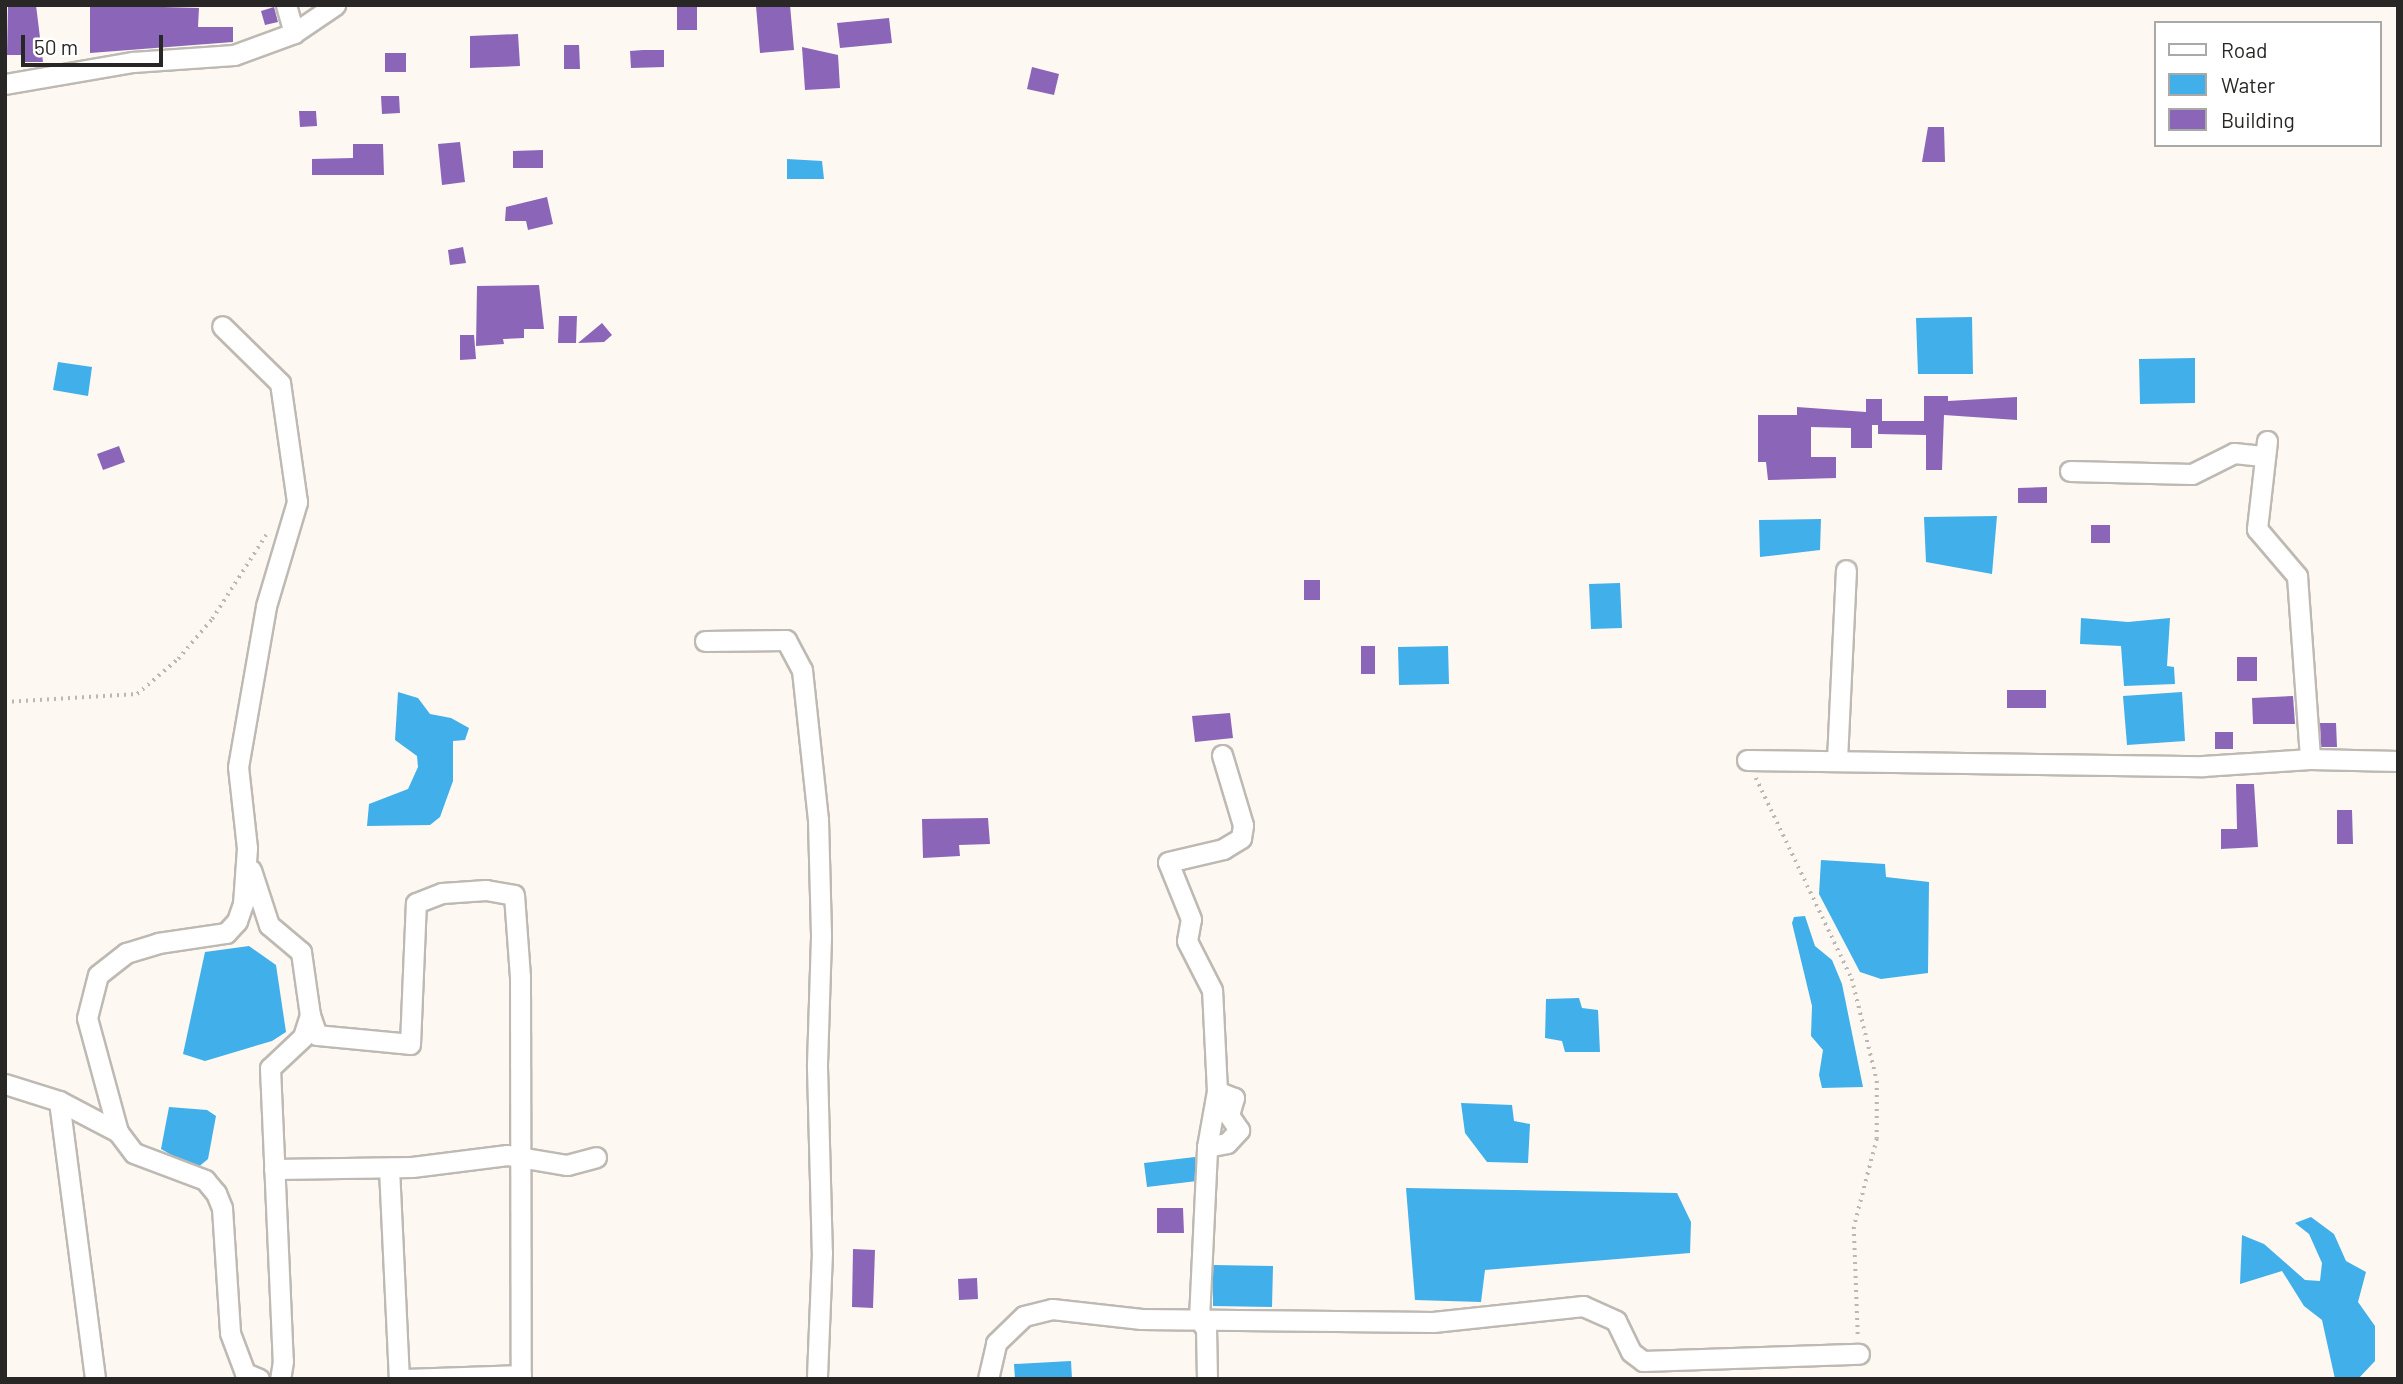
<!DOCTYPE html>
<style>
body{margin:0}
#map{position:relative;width:2403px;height:1384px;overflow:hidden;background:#fdf8f2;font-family:Barlow,sans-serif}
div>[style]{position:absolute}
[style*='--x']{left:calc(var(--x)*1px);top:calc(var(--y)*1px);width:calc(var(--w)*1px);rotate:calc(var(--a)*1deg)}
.water>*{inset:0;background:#41afe9}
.building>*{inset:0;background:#8b65b8}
.path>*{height:3.5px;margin-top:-1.75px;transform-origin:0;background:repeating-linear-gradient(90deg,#bbb7b2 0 2px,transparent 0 7px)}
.roads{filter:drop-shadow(2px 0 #beb9b3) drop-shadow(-2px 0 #beb9b3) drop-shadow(0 2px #beb9b3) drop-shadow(0 -2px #beb9b3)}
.minor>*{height:19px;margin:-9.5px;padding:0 9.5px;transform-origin:9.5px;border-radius:9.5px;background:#fff}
span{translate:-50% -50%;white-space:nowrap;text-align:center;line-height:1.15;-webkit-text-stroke:5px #fff;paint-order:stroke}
.frame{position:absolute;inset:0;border:7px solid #292725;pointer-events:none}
.legend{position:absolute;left:2154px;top:21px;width:228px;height:126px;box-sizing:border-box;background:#fff;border:2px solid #a9a9a8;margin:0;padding:9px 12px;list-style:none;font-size:21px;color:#292725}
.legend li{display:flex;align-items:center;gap:14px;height:35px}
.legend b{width:35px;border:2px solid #a9a9a8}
.scale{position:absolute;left:21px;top:35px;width:142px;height:32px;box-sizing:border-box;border:4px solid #292725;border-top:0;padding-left:9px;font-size:21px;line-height:24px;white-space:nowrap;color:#292725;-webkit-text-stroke:5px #fff;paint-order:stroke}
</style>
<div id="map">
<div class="water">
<i style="clip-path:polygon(787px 159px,822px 161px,824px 179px,787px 179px)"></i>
<i style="clip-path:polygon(1972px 317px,1973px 374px,1918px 374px,1916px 318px)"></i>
<i style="clip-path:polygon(2195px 358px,2195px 403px,2140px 404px,2139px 359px)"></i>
<i style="clip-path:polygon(58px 362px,92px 367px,88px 396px,53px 390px)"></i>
<i style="clip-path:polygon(1997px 516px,1992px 574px,1926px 562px,1924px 517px)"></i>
<i style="clip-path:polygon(1821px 519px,1820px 550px,1760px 557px,1759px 520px)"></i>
<i style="clip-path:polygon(1620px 583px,1622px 628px,1591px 629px,1589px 584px)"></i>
<i style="clip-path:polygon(2081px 618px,2128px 622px,2170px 618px,2167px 666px,2174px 667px,2175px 684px,2124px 686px,2121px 646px,2080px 644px)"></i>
<i style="clip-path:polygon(1448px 646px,1449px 684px,1399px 685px,1398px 647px)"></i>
<i style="clip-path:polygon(398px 692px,418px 698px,430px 714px,451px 718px,469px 728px,465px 740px,453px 741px,453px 781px,440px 817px,430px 825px,367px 826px,369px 804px,408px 789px,418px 767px,417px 756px,395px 740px)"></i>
<i style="clip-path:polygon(2182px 692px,2185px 741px,2127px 745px,2123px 696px)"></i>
<i style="clip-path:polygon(1821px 860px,1885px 864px,1886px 877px,1929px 882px,1928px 973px,1881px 979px,1860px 972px,1819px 894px)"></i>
<i style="clip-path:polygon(1805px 916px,1815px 946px,1832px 960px,1842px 984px,1863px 1087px,1822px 1088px,1819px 1075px,1823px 1050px,1811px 1036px,1812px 1006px,1792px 923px,1794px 917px)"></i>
<i style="clip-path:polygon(249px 946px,276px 965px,286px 1032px,272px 1041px,205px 1061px,183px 1054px,205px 952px)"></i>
<i style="clip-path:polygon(1579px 998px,1582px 1008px,1598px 1010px,1600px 1052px,1565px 1052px,1562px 1041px,1545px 1038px,1546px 999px)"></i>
<i style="clip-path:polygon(1461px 1103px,1512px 1105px,1514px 1121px,1530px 1124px,1528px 1163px,1487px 1162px,1465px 1133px)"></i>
<i style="clip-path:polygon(169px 1107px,207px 1110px,216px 1116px,208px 1159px,196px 1169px,161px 1149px)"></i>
<i style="clip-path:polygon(1195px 1157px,1197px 1181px,1147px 1187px,1144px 1163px)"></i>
<i style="clip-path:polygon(1406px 1188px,1677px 1193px,1691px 1222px,1690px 1253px,1485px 1270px,1481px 1302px,1415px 1300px)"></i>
<i style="clip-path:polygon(2311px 1217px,2334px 1234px,2346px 1261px,2366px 1272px,2358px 1302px,2375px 1326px,2375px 1361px,2358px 1379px,2335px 1379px,2322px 1320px,2304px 1306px,2282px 1271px,2240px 1284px,2242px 1235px,2264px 1244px,2305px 1280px,2320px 1281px,2322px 1263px,2309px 1234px,2295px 1223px)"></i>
<i style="clip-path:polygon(1213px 1265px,1273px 1266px,1272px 1307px,1213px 1306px)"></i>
<i style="clip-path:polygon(1071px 1361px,1072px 1379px,1015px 1379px,1014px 1364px)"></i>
</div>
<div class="building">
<i style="clip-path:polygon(8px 5px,36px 5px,43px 62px,25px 62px,25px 55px,7px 55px)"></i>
<i style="clip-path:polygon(90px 5px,199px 8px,198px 27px,233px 27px,233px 42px,90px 53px)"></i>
<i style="clip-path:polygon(790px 5px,794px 50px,760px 53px,756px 6px)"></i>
<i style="clip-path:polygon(274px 7px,278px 22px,265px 25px,261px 11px)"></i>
<i style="clip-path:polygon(677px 7px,697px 7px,697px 30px,677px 30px)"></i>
<i style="clip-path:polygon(889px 18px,892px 43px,840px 48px,837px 23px)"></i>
<i style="clip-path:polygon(518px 34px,520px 66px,470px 68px,470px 36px)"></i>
<i style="clip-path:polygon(564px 45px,579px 45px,580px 69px,564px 69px)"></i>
<i style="clip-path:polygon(802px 47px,838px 55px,840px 88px,805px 90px)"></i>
<i style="clip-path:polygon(643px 50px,664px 50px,664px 67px,631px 68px,630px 51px)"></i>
<i style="clip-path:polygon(385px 53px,406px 53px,406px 72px,385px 72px)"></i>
<i style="clip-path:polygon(1032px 67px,1059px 74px,1054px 95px,1027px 89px)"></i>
<i style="clip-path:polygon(381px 96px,399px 96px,400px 113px,382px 114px)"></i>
<i style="clip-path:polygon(299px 111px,316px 111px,317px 126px,300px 127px)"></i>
<i style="clip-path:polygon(1928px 127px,1944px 127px,1945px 162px,1922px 162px)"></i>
<i style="clip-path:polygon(460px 142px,465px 182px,442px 185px,438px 144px)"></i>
<i style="clip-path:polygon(353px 144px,383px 144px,384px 175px,312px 175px,312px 159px,353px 158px)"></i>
<i style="clip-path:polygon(543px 150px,543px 168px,513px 168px,513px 151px)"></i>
<i style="clip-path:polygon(547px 197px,553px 224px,528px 230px,526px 221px,505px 221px,506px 207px)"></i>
<i style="clip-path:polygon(463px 247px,466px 263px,450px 265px,448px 250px)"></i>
<i style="clip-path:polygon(539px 285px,544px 329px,524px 329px,524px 338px,503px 339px,504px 344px,476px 346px,477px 286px)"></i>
<i style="clip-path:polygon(559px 316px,577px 316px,576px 343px,558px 343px)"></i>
<i style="clip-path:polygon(602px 323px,612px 335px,604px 342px,578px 343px)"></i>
<i style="clip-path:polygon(460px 335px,474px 335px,476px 359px,460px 360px)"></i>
<i style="clip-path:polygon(1924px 396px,1948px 396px,1948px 401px,2017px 397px,2017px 420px,1944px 415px,1942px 470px,1926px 470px,1926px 435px,1878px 434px,1878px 425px,1872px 425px,1872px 448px,1851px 448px,1851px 428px,1811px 427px,1811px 457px,1836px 457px,1836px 478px,1768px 480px,1766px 462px,1758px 462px,1758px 415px,1797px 415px,1797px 407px,1866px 412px,1866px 399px,1882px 399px,1882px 421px,1924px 421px)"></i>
<i style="clip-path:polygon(119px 446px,125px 462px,103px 470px,97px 454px)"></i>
<i style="clip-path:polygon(2047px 487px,2047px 503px,2018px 503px,2018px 488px)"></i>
<i style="clip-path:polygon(2091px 525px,2110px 525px,2110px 543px,2091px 543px)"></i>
<i style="clip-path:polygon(1304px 580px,1320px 580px,1320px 600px,1304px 600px)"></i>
<i style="clip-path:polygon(1361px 646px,1375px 646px,1375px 674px,1361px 674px)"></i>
<i style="clip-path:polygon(2237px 657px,2257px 657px,2257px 681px,2237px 681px)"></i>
<i style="clip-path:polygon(2007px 690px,2046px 690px,2046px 708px,2007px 708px)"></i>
<i style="clip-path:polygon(2293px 696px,2295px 724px,2253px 724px,2252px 698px)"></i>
<i style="clip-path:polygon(1230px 713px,1233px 738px,1195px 742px,1192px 716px)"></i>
<i style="clip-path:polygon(2320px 723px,2336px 723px,2337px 747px,2321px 747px)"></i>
<i style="clip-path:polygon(2215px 732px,2233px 732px,2233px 749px,2215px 749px)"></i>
<i style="clip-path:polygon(2236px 784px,2254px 784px,2258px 847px,2221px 849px,2221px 829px,2237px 829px)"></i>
<i style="clip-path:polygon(2337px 810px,2352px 810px,2353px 844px,2337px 844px)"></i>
<i style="clip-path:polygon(988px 818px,990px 844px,959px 845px,960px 856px,923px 858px,922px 819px)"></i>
<i style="clip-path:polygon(1157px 1208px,1183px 1208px,1184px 1233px,1157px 1233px)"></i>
<i style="clip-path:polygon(853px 1249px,875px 1250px,873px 1308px,852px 1307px)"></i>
<i style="clip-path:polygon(977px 1278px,978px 1299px,959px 1300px,958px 1279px)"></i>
</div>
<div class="path">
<i style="--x:5;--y:702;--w:132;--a:-3.5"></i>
<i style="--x:137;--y:694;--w:54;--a:-40.5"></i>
<i style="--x:178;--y:659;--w:52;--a:-49.6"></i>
<i style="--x:212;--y:619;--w:100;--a:-57.3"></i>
<i style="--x:1756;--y:778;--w:223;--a:64.5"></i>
<i style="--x:1852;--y:979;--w:105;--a:76.2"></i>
<i style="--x:1877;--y:1081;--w:58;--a:90"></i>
<i style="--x:1877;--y:1139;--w:91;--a:104.6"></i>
<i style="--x:1854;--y:1227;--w:110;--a:87.9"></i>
</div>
<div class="roads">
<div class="minor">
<i style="--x:286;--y:5;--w:29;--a:74"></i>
<i style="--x:5;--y:84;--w:130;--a:-9.8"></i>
<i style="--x:133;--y:62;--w:101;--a:-4"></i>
<i style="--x:234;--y:55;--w:64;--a:-20.1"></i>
<i style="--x:294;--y:33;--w:50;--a:-34.3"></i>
<i style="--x:2267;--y:441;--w:89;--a:96.5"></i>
<i style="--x:2257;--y:529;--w:62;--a:49.6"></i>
<i style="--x:2297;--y:576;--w:183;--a:85.9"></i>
<i style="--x:2310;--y:759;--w:88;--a:1.3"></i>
<i style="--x:2070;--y:471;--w:122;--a:1.4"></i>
<i style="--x:2192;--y:474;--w:47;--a:-26.6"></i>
<i style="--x:2234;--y:453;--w:31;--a:6"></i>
<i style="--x:705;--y:641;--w:81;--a:-0.7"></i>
<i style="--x:786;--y:640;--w:34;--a:62"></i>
<i style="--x:802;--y:670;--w:151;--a:83.9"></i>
<i style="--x:818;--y:820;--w:117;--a:88.5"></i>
<i style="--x:821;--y:937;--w:130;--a:91.8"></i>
<i style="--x:817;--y:1067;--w:185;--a:88.5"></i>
<i style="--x:822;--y:1252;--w:127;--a:92.3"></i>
<i style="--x:1747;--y:760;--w:456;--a:0.8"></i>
<i style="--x:2203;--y:766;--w:107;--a:-3.7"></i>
<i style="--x:1837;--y:760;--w:190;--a:-87.3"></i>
<i style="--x:251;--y:870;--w:58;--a:71.9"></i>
<i style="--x:269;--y:925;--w:42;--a:40.2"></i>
<i style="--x:301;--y:952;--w:64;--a:81.9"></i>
<i style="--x:310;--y:1015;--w:23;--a:108"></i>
<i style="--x:303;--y:1037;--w:45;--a:136.8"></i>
<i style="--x:270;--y:1068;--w:293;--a:87.5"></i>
<i style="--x:283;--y:1361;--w:18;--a:99"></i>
<i style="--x:310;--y:1015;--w:21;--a:71"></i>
<i style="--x:317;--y:1035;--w:93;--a:5.5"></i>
<i style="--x:410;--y:1044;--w:141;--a:-87.6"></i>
<i style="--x:416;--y:903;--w:28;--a:-21"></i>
<i style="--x:442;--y:893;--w:44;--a:-3.9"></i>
<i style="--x:486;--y:890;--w:28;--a:10"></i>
<i style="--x:514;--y:895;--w:82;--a:85.8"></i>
<i style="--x:520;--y:977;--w:402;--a:89.9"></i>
<i style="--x:5;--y:1084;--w:57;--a:17.5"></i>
<i style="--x:59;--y:1101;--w:67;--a:27.7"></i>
<i style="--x:118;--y:1132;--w:26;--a:53"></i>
<i style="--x:134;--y:1153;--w:76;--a:20.8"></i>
<i style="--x:205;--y:1180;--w:17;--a:50"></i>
<i style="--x:216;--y:1193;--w:16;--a:68"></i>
<i style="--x:222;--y:1208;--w:125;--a:86.3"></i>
<i style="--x:230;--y:1333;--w:43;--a:69.4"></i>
<i style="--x:245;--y:1373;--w:15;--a:23"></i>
<i style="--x:59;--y:1101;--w:280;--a:82.6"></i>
<i style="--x:118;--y:1132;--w:118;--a:-105.2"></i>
<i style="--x:87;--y:1018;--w:44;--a:-75.7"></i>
<i style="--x:98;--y:975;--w:36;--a:-38"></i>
<i style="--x:126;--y:953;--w:34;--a:-17"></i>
<i style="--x:158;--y:943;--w:69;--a:-8.4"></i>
<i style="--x:226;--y:933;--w:16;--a:-47"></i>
<i style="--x:237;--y:921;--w:18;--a:-71"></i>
<i style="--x:243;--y:904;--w:56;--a:-85.9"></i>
<i style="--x:247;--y:848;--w:81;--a:-96.3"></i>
<i style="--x:238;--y:767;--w:163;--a:-80.1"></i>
<i style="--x:266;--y:606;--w:109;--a:-73.4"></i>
<i style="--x:297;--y:502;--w:120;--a:-98.1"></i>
<i style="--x:280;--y:383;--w:81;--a:-135.5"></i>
<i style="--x:1207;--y:1147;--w:20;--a:-11"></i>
<i style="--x:1227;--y:1143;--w:18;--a:-47"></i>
<i style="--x:1239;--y:1130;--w:18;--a:-124"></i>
<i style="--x:1229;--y:1115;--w:18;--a:-74"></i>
<i style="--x:1234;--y:1098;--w:18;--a:-158"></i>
<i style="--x:389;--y:1168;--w:211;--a:87.3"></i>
<i style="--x:274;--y:1169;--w:138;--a:-0.8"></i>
<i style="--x:412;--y:1167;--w:96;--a:-7.2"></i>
<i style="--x:507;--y:1155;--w:61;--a:9.5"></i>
<i style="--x:567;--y:1165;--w:30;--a:-15"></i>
<i style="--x:407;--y:1379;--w:114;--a:-2"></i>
<i style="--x:988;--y:1379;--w:37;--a:-77"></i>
<i style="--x:996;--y:1343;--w:39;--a:-44"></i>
<i style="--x:1024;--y:1316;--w:29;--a:-14"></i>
<i style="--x:1052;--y:1309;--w:90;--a:6.4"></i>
<i style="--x:1141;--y:1319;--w:292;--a:0.6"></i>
<i style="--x:1433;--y:1322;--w:151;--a:-6.1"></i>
<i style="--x:1583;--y:1306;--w:36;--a:24"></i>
<i style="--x:1616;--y:1321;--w:34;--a:64"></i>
<i style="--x:1631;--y:1352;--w:15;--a:37"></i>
<i style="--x:1643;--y:1361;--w:216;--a:-1.9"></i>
<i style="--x:1207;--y:1379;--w:50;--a:-91.1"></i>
<i style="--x:1206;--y:1329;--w:12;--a:-125"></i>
<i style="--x:1199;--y:1319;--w:172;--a:-87.3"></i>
<i style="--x:1207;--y:1147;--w:57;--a:-79.9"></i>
<i style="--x:1217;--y:1091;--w:101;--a:-92.8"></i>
<i style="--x:1212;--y:990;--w:55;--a:-117"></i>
<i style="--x:1187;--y:941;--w:22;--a:-80"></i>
<i style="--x:1191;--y:919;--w:61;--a:-112"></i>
<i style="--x:1168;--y:862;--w:57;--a:-13.3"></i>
<i style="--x:1223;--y:849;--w:21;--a:-31"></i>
<i style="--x:1241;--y:838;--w:13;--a:-81"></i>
<i style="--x:1243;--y:825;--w:73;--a:-106.7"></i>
</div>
</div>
<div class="frame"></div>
<ul class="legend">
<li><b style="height:9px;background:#fff"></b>Road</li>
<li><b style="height:19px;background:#41afe9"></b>Water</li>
<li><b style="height:19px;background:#8b65b8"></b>Building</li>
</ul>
<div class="scale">50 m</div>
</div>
